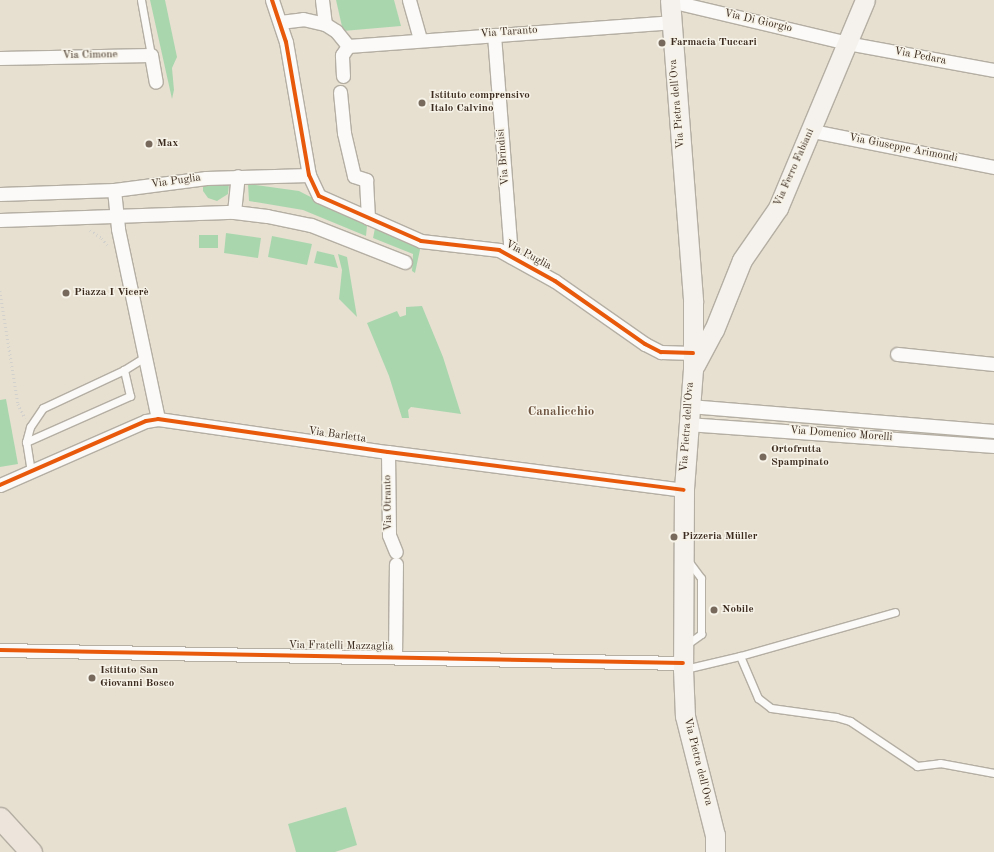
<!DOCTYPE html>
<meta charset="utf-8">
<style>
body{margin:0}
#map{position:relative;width:994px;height:852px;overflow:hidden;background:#e7e0d1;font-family:"Old Standard TT",serif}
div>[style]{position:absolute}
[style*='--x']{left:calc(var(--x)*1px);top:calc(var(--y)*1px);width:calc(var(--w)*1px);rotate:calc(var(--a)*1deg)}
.green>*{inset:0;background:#aad6ae}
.path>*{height:2.5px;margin-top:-1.25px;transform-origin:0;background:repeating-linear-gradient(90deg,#d3d1cd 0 1px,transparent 0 4px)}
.roads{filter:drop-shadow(1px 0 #b4aea3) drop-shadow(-1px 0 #b4aea3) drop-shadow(0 1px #b4aea3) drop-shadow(0 -1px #b4aea3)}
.lane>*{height:7px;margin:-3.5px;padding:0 3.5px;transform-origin:3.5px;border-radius:3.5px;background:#fbfaf8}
.street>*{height:13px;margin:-6.5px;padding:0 6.5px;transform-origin:6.5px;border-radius:6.5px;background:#fbfaf8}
.secondary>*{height:19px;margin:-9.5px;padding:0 9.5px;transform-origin:9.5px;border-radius:9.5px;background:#f5f2ed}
.primary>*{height:21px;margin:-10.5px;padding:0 10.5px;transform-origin:10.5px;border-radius:10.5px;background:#ede5dc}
.cycleway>*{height:4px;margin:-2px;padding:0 2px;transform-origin:2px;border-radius:2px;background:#e8590c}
.dots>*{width:11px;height:11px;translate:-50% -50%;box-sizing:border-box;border:2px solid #f7f3e8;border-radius:50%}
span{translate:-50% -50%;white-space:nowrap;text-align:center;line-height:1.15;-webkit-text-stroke:3px #f7f3e8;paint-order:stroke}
.street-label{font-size:11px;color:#3b2a1e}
.poi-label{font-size:11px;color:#3b2a1e;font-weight:700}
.left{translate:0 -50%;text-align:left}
.quarter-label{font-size:13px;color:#6f5643;font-weight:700}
</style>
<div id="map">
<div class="green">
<i style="clip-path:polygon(150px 0,165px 0,177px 57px,172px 68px,174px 90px,172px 99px)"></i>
<i style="clip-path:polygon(336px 0,394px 0,401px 26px,343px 31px)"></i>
<i style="clip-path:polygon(229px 184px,228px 194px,217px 201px,208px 198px,203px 191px,203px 186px)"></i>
<i style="clip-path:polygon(248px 184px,299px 191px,367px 226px,366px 236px,303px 210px,249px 201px)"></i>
<i style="clip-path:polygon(375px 228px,421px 245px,415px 273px,412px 271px,413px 254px,373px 238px)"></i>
<i style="clip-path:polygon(226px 233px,261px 238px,258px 258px,224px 253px)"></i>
<i style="clip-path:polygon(199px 235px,218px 235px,218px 248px,199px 248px)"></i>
<i style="clip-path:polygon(272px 236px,312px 244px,307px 265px,268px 257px)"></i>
<i style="clip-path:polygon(317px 251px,334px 255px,338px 268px,314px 263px)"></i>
<i style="clip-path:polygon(338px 254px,347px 257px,357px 317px,339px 299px,342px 270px)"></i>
<i style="clip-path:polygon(422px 306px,443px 357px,461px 414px,411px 407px,408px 410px,409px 418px,402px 418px,389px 376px,367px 323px,397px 311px,400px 317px,406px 315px,406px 307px)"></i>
<i style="clip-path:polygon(6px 399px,18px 464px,0 467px,0 400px)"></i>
<i style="clip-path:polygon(346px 807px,357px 845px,335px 852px,296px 852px,288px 824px)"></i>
</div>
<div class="path">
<i style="--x:90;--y:230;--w:14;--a:34"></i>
<i style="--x:102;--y:238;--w:9;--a:54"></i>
<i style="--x:0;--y:291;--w:114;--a:80.9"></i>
<i style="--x:18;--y:404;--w:16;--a:63"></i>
</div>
<div class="roads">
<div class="lane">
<i style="--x:141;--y:0;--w:56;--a:79.7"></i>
<i style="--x:26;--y:442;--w:114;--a:-23.9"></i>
<i style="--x:130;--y:396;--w:27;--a:-103"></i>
<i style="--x:31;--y:472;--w:30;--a:-99"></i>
<i style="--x:26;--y:442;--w:16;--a:-75"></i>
<i style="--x:30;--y:427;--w:23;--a:-56"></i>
<i style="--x:43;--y:408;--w:89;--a:-25.1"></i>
<i style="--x:124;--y:370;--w:26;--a:-32"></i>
<i style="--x:686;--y:645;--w:19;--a:-36"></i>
<i style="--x:701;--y:634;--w:56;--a:-90"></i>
<i style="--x:701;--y:578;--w:21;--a:-127"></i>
<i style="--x:740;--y:656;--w:161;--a:-15.8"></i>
<i style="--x:685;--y:669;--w:57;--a:-13.3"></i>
<i style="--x:740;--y:656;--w:46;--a:66.8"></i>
<i style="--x:758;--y:698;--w:16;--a:38"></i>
<i style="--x:771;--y:708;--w:66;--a:7.9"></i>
<i style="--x:836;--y:717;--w:15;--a:16"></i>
<i style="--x:850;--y:721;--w:81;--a:33.9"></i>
<i style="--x:917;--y:766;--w:23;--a:-7"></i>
<i style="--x:940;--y:763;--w:55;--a:10.5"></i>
</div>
<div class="street">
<i style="--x:272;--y:0;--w:44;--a:71.6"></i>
<i style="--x:286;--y:42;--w:135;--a:80.2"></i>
<i style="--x:309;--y:175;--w:23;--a:65"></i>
<i style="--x:319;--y:196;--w:111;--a:23.8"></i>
<i style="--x:421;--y:241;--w:79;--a:6.6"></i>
<i style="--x:499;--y:250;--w:64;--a:29"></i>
<i style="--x:555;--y:281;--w:110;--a:35"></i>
<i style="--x:645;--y:344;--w:18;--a:27"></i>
<i style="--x:661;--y:352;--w:32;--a:2"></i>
<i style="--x:322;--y:0;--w:24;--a:83"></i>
<i style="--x:409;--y:0;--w:41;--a:74.2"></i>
<i style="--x:670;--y:1;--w:182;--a:13.3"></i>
<i style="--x:847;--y:43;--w:149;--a:10.4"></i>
<i style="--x:280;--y:22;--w:23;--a:-7"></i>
<i style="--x:303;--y:19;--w:23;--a:13"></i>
<i style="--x:325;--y:24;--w:13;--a:32"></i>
<i style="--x:336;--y:31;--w:19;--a:51"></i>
<i style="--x:494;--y:35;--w:222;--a:85.6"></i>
<i style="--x:348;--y:46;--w:324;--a:-4.2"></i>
<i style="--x:0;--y:58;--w:151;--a:-1.1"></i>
<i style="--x:151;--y:55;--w:27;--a:80"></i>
<i style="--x:343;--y:76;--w:21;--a:-93"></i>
<i style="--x:342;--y:55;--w:11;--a:-56"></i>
<i style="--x:340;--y:92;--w:41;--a:84.4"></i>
<i style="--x:344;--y:133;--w:44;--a:76.9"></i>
<i style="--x:354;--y:176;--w:13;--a:18"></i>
<i style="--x:366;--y:180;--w:38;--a:87"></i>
<i style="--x:812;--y:131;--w:186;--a:11.2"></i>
<i style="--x:114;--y:190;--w:39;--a:84"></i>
<i style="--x:118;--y:229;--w:194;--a:78.1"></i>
<i style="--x:0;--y:194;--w:114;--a:-2"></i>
<i style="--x:114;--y:190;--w:93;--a:-7.4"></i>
<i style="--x:206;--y:178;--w:103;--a:-1.7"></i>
<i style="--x:234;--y:212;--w:36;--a:-84"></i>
<i style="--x:0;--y:220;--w:234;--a:-2"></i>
<i style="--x:234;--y:212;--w:33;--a:7"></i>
<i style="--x:267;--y:216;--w:45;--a:11.6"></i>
<i style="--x:311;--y:225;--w:101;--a:21.5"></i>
<i style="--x:897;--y:354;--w:98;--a:5.9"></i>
<i style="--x:689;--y:406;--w:306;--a:4.7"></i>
<i style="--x:687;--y:424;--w:308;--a:4.1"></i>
<i style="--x:388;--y:452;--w:83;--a:89.3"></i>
<i style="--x:389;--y:535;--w:18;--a:68"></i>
<i style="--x:0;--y:485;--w:159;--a:-23.7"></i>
<i style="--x:146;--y:421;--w:12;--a:-9"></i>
<i style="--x:158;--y:419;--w:232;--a:8.2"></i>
<i style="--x:388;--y:452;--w:298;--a:7.3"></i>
<i style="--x:0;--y:650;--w:683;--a:1.09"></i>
<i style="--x:395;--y:657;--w:93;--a:-89.4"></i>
</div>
<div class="secondary">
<i style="--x:670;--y:0;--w:303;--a:85.6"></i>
<i style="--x:693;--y:302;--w:67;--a:90"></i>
<i style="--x:693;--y:369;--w:121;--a:94.3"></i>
<i style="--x:684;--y:490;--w:179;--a:90.3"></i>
<i style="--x:683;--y:669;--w:47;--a:87.6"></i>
<i style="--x:685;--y:716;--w:123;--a:75.9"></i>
<i style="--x:715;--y:835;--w:17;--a:90"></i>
<i style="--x:695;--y:365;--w:40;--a:-62"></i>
<i style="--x:714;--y:330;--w:75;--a:-68.2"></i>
<i style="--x:742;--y:260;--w:63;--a:-55.3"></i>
<i style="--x:778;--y:208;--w:225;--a:-67.3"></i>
</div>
<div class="primary">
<i style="--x:0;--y:818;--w:46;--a:47.6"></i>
</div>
</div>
<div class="cycleway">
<i style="--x:272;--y:0;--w:44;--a:71.6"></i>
<i style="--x:286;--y:42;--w:135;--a:80.2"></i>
<i style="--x:309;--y:175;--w:23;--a:65"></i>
<i style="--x:319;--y:196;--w:111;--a:23.8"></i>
<i style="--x:421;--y:241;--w:79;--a:6.6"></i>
<i style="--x:499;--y:250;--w:64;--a:29"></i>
<i style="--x:555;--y:281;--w:110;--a:35"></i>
<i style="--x:645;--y:344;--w:18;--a:27"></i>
<i style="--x:661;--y:352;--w:32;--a:2"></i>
<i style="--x:0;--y:485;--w:159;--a:-23.7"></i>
<i style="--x:146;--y:421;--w:12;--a:-9"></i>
<i style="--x:158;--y:419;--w:232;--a:8.2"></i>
<i style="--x:388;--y:452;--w:298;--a:7.3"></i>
<i style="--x:0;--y:650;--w:683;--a:1.09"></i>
</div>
<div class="dots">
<i style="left:662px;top:43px;background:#776a5d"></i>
<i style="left:422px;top:103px;background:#776a5d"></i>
<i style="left:149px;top:144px;background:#776a5d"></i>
<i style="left:66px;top:293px;background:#776a5d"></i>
<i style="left:763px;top:457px;background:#776a5d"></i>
<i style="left:674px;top:537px;background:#776a5d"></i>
<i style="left:714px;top:610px;background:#776a5d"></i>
<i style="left:92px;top:678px;background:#776a5d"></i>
</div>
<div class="street-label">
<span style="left:758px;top:22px;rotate:13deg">Via Di Giorgio</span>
<span style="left:509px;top:33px;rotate:-4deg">Via Taranto</span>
<span style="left:90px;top:56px;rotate:-1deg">Via Cimone</span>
<span style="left:920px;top:57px;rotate:11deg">Via Pedara</span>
<span style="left:678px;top:104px;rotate:-95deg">Via Pietra dell'Ova</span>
<span style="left:903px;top:149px;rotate:11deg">Via Giuseppe Arimondi</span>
<span style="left:504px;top:157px;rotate:-95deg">Via Brindisi</span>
<span style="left:795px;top:168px;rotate:-66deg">Via Ferro Fabiani</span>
<span style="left:176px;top:182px;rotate:-8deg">Via Puglia</span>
<span style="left:528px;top:256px;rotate:28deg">Via Puglia</span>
<span style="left:688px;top:427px;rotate:-86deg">Via Pietra dell'Ova</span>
<span style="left:841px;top:435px;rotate:4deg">Via Domenico Morelli</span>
<span style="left:337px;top:436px;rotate:8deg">Via Barletta</span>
<span style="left:389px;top:503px;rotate:-91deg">Via Otranto</span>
<span style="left:341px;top:647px;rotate:1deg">Via Fratelli Mazzaglia</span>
<span style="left:697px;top:762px;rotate:76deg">Via Pietra dell'Ova</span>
</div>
<div class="poi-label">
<span class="left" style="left:670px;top:43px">Farmacia Tuccari</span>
<span class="left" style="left:430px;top:103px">Istituto comprensivo<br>Italo Calvino</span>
<span class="left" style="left:157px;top:144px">Max</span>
<span class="left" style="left:74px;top:293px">Piazza I Vicerè</span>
<span class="left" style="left:771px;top:457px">Ortofrutta<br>Spampinato</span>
<span class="left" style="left:682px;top:537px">Pizzeria Müller</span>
<span class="left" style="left:722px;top:610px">Nobile</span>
<span class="left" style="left:100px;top:678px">Istituto San<br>Giovanni Bosco</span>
</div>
<div class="quarter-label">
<span style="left:561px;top:412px">Canalicchio</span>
</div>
</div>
